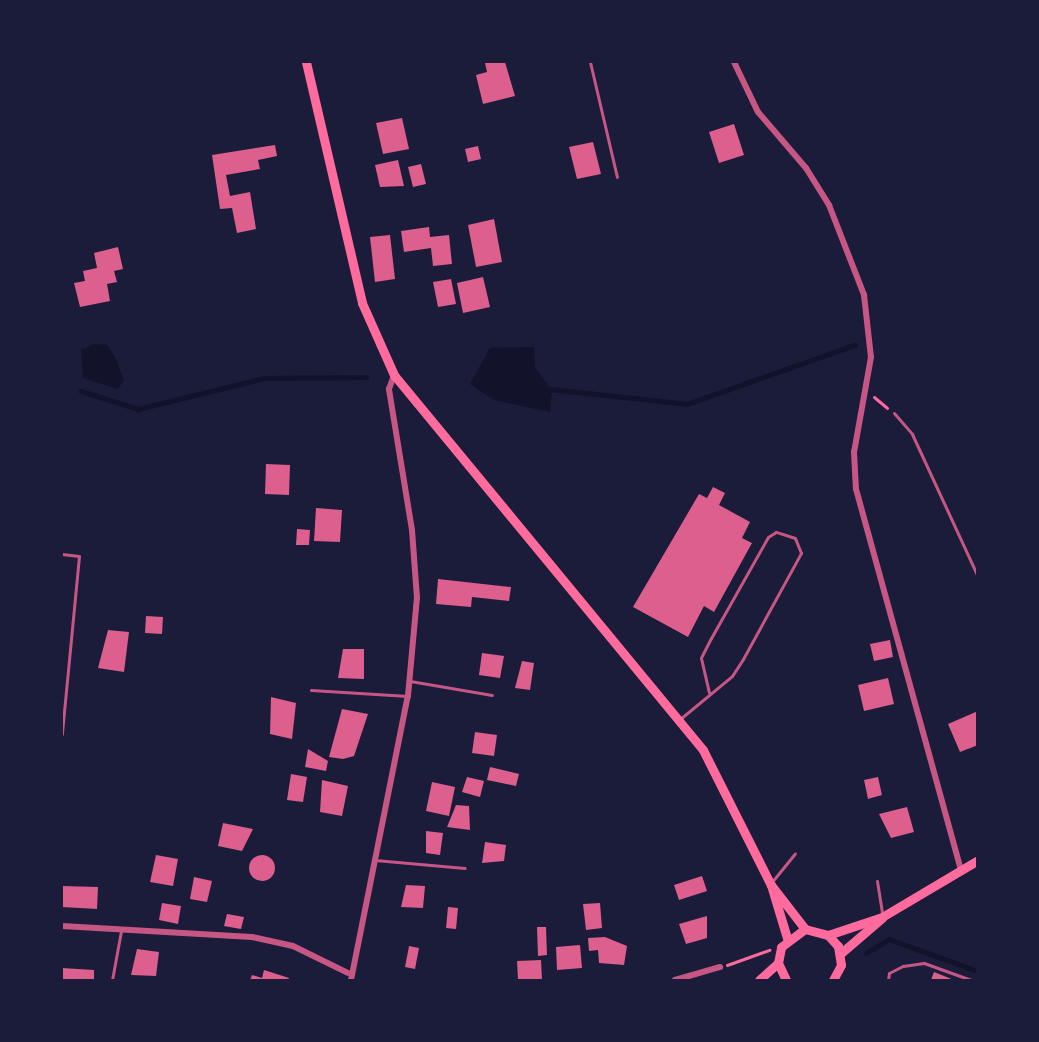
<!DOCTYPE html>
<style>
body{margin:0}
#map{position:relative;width:1039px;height:1042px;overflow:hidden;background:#1b1b3a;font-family:Raleway,sans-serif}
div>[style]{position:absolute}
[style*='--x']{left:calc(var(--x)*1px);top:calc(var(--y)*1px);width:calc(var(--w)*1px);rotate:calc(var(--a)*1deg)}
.water>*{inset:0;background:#12122b}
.stream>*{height:4.5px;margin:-2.25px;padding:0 2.25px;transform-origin:2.25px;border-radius:2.25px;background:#12122b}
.building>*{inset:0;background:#dd5f8e}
.round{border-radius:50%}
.path>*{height:3px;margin:-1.5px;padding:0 1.5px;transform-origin:1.5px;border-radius:1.5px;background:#ff6b9d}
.service>*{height:3px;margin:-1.5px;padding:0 1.5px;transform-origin:1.5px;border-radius:1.5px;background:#c65784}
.minor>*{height:6px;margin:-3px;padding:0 3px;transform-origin:3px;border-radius:3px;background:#c65784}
.secondary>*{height:9px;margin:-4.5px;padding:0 4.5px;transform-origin:4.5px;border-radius:4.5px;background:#ff6b9d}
span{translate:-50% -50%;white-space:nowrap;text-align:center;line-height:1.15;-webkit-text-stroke:6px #1b1b3a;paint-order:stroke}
.frame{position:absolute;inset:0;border:63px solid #1b1b3a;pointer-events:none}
</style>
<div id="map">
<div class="water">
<i style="clip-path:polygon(93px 344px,107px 345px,116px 359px,124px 380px,118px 389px,83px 378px,81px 350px)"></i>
<i style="clip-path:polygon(534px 347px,535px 367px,552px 391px,550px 412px,494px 400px,470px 384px,490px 348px)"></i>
</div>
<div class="stream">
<i style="--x:550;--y:389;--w:138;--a:6.2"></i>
<i style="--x:687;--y:404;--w:178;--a:-19.4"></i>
<i style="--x:81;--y:391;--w:60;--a:17.5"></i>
<i style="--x:138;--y:409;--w:130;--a:-13.8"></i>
<i style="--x:264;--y:378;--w:102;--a:-0.6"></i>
<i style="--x:866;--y:953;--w:27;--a:-31"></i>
<i style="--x:889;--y:939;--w:95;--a:19.8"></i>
</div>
<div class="building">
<i style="clip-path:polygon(491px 62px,505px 62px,515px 96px,483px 104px,476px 75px,487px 72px,485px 63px)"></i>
<i style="clip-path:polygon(402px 118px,409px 149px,383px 154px,376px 123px)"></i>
<i style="clip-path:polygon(734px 124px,744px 155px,719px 163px,709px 132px)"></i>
<i style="clip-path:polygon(593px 142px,601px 174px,577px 179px,569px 147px)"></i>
<i style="clip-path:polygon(275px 145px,277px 156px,258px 160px,260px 169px,226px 175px,230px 196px,250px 192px,256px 229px,237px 233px,232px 208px,220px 209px,212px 155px)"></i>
<i style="clip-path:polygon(478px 146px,481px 159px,468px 162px,465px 149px)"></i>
<i style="clip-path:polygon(398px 160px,404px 186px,380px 187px,375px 165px)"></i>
<i style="clip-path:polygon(421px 164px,426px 184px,413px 187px,408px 167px)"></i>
<i style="clip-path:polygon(494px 219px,502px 262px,476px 267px,468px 225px)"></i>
<i style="clip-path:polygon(429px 227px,430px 237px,449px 235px,452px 264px,433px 266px,431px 248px,404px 252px,401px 231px)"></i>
<i style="clip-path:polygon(390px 235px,395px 279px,375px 282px,370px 237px)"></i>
<i style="clip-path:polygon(118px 247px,123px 269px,114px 271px,117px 282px,107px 284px,110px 301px,80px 307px,74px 283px,85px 281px,83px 271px,97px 268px,94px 253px)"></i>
<i style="clip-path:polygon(483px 277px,490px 307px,463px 313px,457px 283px)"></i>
<i style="clip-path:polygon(451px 279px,456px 304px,438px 307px,433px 282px)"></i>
<i style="clip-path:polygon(266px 464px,290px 465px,289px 495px,265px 494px)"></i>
<i style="clip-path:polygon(713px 487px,725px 493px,719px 505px,750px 522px,742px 538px,752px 543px,714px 612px,704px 606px,688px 637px,633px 607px,699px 494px,707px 498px)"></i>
<i style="clip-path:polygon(316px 508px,342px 510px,340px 542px,314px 541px)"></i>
<i style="clip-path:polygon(297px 529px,310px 530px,309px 545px,296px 545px)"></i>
<i style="clip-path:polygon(438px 579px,511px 587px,509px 601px,472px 597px,471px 607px,436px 604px)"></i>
<i style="clip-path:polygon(146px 616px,163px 617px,162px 634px,145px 633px)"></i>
<i style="clip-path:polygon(108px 630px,129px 632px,124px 672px,98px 668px)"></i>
<i style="clip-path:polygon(890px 640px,893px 657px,874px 661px,870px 644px)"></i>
<i style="clip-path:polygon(343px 649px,364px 649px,364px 679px,338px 678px)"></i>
<i style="clip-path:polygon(482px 653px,504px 656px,500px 678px,479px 675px)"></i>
<i style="clip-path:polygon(522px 661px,534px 663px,530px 690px,515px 688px)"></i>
<i style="clip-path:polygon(888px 678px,894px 704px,864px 711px,858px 685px)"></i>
<i style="clip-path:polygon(271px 697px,296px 703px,292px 739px,270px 734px)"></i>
<i style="clip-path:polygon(342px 709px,368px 714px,354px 756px,343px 759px,329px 757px)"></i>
<i style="clip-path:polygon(978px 711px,978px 745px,960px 752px,948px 724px)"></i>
<i style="clip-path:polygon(475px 732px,497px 735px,494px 756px,472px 753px)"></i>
<i style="clip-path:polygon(308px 749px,328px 761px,326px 771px,305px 767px)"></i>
<i style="clip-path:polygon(490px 767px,519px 774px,516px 786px,487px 780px)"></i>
<i style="clip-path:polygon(291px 774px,307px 777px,303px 802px,287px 800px)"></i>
<i style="clip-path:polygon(467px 777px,484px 781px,480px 797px,462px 792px)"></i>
<i style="clip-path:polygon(878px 777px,882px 795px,868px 799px,864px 780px)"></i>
<i style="clip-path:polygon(322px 780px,348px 786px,342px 816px,320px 812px)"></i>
<i style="clip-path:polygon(432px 782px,455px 787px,449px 816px,426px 811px)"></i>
<i style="clip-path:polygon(456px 805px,469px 806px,470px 830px,447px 827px)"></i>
<i style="clip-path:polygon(907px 807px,914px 832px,891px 838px,879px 814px)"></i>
<i style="clip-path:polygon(223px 823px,253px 829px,242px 851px,218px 846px)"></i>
<i style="clip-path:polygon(426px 831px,443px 833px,440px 855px,426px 853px)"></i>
<i style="clip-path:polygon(485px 842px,506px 845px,504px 861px,482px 863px)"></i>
<i style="clip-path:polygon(156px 855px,178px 859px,173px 886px,150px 882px)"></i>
<i class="round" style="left:249px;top:855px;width:26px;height:26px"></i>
<i style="clip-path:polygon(702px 876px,707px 891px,679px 900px,674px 885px)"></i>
<i style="clip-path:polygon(194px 877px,212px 881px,207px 902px,190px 899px)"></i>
<i style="clip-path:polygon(406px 885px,425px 886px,423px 908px,401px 907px)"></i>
<i style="clip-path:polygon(62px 886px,98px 887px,97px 909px,62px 907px)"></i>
<i style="clip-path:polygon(162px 903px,181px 906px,178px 924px,159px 920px)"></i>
<i style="clip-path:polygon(600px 903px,602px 928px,586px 930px,583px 904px)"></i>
<i style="clip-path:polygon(448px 907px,458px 908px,456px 929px,446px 928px)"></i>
<i style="clip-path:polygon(227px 914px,244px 917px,241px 929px,224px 926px)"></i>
<i style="clip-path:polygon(707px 916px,707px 938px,686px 944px,679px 924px)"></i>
<i style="clip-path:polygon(537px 927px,546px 927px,547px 955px,538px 956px)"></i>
<i style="clip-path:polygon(605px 937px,627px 946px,624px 965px,599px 963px,598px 950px,589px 951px,588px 938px)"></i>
<i style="clip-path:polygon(580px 945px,582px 968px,557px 970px,556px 947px)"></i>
<i style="clip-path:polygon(409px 946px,419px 948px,415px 969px,405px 967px)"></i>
<i style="clip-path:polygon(137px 949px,159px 952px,156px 976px,131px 975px)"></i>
<i style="clip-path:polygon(541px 960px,542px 980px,518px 980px,517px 961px)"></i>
<i style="clip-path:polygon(62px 968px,94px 970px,94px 980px,62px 980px)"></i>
<i style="clip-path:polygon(264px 970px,289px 978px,288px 980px,250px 980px,252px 975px,262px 978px)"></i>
<i style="clip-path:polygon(934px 972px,954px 980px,931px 980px)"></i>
</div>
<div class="path">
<i style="--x:874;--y:397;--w:17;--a:40"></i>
<i style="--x:727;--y:965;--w:45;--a:-19.7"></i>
</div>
<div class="service">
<i style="--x:590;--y:62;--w:118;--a:76.8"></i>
<i style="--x:894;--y:413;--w:28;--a:49"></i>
<i style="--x:912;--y:434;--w:157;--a:65.2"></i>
<i style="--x:62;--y:554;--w:17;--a:7"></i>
<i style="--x:79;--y:556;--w:179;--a:95.5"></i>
<i style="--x:410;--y:681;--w:83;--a:9.7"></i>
<i style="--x:311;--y:690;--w:97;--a:3.5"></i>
<i style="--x:680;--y:719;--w:67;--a:-39.6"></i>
<i style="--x:732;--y:676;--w:20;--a:-57"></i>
<i style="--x:743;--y:659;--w:121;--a:-61.3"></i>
<i style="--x:801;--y:553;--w:16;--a:-112"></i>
<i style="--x:795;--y:538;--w:20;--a:-162"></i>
<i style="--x:776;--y:532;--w:9;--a:148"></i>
<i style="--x:768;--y:537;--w:116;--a:119.4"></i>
<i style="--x:711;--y:638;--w:22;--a:117"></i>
<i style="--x:701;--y:658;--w:35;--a:77"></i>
<i style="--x:375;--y:860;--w:90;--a:5.1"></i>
<i style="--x:877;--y:881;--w:33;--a:81"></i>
<i style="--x:771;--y:883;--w:38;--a:-51"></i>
<i style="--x:112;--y:980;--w:50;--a:-79.6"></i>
<i style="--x:888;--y:980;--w:7;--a:-82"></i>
<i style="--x:889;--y:973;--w:16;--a:-27"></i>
<i style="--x:903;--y:966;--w:21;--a:-8"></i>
<i style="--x:924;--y:963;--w:50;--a:19.9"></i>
</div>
<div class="minor">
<i style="--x:734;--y:62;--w:55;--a:64.4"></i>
<i style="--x:758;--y:112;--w:74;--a:49.4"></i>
<i style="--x:806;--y:168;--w:44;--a:58.1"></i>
<i style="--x:829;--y:205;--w:97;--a:68.7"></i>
<i style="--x:864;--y:295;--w:62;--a:83.6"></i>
<i style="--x:871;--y:357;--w:97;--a:100.1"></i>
<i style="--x:854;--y:452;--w:37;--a:87"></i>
<i style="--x:856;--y:489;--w:395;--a:74.6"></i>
<i style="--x:62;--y:926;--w:190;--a:3.3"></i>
<i style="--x:252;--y:937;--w:42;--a:12.4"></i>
<i style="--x:293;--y:946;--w:61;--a:26.1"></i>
<i style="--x:351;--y:980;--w:290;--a:-78.7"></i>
<i style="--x:408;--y:696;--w:98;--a:-84.8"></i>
<i style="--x:417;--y:598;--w:68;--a:-94.2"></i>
<i style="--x:412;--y:530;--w:143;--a:-99.3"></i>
<i style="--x:389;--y:389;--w:15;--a:-70"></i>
<i style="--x:675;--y:980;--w:47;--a:-16.1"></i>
</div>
<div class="secondary">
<i style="--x:306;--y:62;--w:247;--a:76.9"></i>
<i style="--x:362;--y:303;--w:79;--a:66"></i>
<i style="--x:394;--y:375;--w:486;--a:50.5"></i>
<i style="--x:703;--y:750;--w:151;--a:63.3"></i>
<i style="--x:771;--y:885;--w:56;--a:52.3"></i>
<i style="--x:771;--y:885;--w:55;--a:73.2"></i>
<i style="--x:828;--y:935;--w:57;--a:-18.4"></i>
<i style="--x:882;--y:917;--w:112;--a:-30.7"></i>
<i style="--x:841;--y:953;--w:54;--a:-40.5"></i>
<i style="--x:759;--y:980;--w:25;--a:-42"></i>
<i style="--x:786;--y:980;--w:19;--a:-115"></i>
<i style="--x:778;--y:963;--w:16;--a:-79"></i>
<i style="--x:781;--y:947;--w:30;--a:-37"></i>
<i style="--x:805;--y:929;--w:24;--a:15"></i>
<i style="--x:828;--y:935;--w:15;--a:48"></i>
<i style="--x:838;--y:946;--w:19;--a:81"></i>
<i style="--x:841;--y:965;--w:17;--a:118"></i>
</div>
<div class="frame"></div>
</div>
